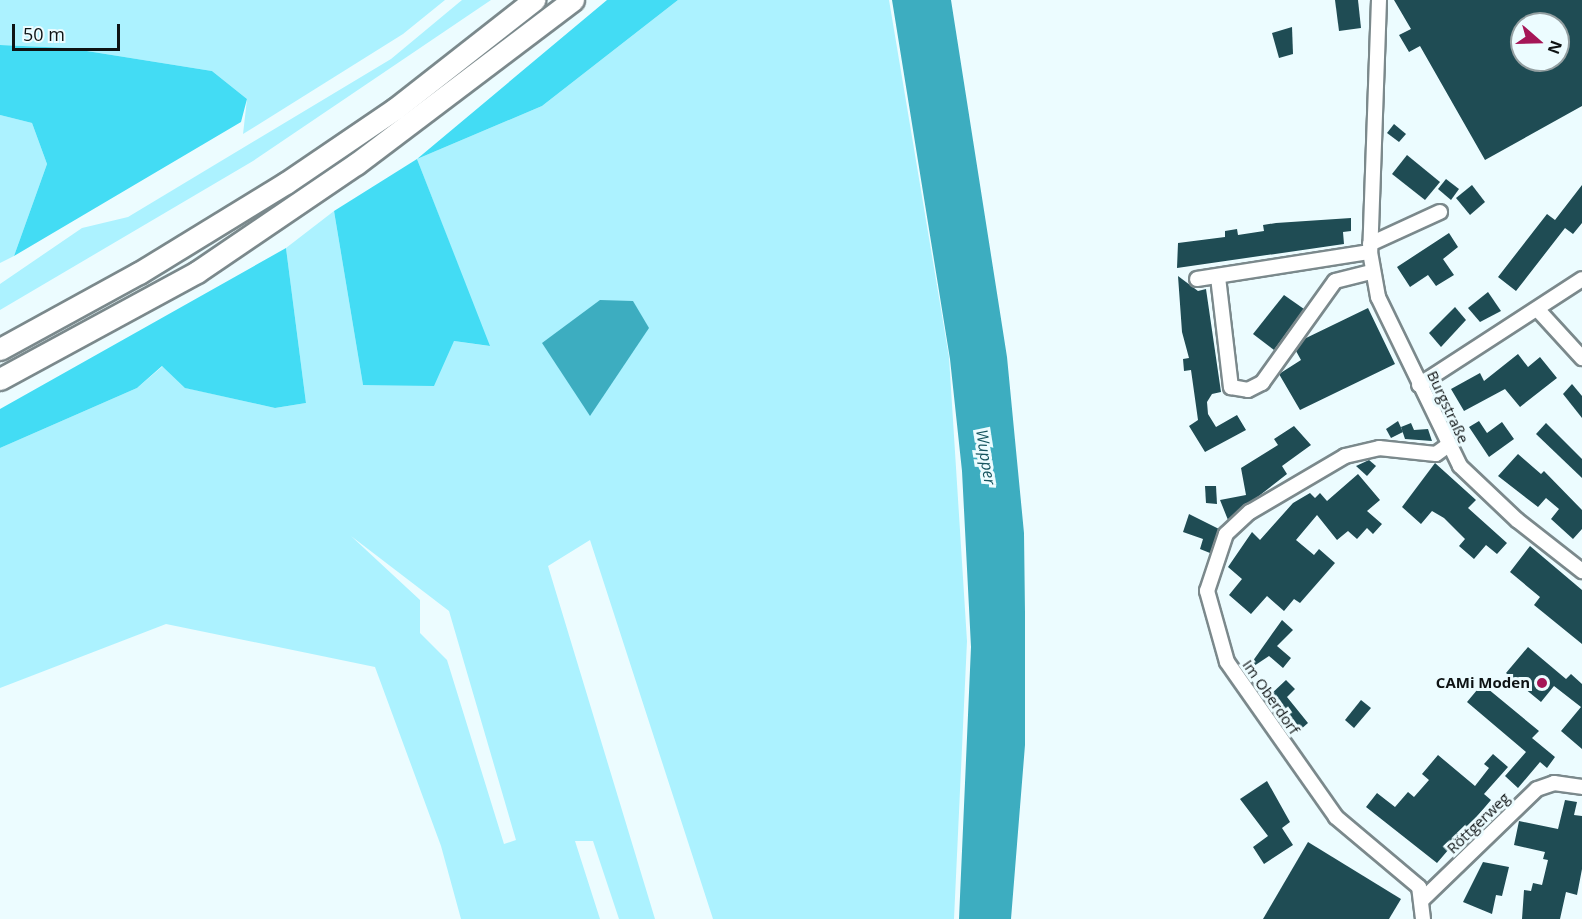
<!DOCTYPE html>
<meta charset="utf-8">
<style>
body{margin:0}
#map{position:relative;width:1582px;height:919px;overflow:hidden;background:#ecfcff;font-family:"Open Sans",sans-serif}
div>[style]{position:absolute}
[style*='--x']{left:calc(var(--x)*1px);top:calc(var(--y)*1px);width:calc(var(--w)*1px);rotate:calc(var(--a)*1deg)}
.green>*{inset:0;background:#acf2ff}
.forest>*{inset:0;background:#43dcf4}
.water>*{inset:0;background:#3dadc0}
.building>*{inset:0;background:#1f4c54}
.roads{filter:drop-shadow(2px 0 #7b898c) drop-shadow(-2px 0 #7b898c) drop-shadow(0 2px #7b898c) drop-shadow(0 -2px #7b898c)}
.minor>*{height:14px;margin:-7px;padding:0 7px;transform-origin:7px;border-radius:7px;background:#fff}
.highway>*{height:21px;margin:-10.5px;padding:0 10.5px;transform-origin:10.5px;border-radius:10.5px;background:#fff}
.dots>*{width:16px;height:16px;translate:-50% -50%;box-sizing:border-box;border:3px solid #ecfcff;border-radius:50%}
span{translate:-50% -50%;white-space:nowrap;text-align:center;line-height:1.15;-webkit-text-stroke:6px #ecfcff;paint-order:stroke}
.street-label{font-size:15px;color:#0e1314}
.poi-label{font-size:15px;color:#0e1314;font-weight:700}
.right{translate:-100% -50%;text-align:right}
.water-label{font-size:16px;color:#15545e;font-style:italic}
.north{position:absolute;left:1510px;top:12px;width:60px;height:60px;box-sizing:border-box;background:#ecfcff;border:2px solid #939fa1;border-radius:50%;rotate:110deg;font-size:16px;font-weight:700;line-height:24px;text-align:center;color:#0e1314}
.north::after{content:'';display:block;margin:auto;width:21px;height:27px;background:#a51657;clip-path:polygon(50% 0,100% 100%,50% 72%,0 100%)}
.scale{position:absolute;left:12px;top:24px;width:108px;height:27px;box-sizing:border-box;border:3px solid #0e1314;border-top:0;padding-left:8px;font-size:18px;line-height:21px;white-space:nowrap;color:#0e1314;-webkit-text-stroke:4px #ecfcff;paint-order:stroke}
</style>
<div id="map">
<div class="green">
<i style="clip-path:polygon(0 0,445px 0,403px 34px,243px 134px,247px 99px,212px 71px,68px 48px,0 45px)"></i>
<i style="clip-path:polygon(462px 0,491px 0,253px 161px,0 310px,0 284px,82px 228px,128px 217px,391px 59px)"></i>
<i style="clip-path:polygon(evenodd,678px 0,889px 0,949px 357px,967px 641px,954px 919px,713px 919px,590px 540px,548px 566px,655px 919px,619px 919px,593px 841px,575px 841px,600px 919px,461px 919px,441px 846px,375px 667px,166px 624px,0 688px,0 448px,137px 388px,163px 366px,186px 388px,275px 408px,306px 403px,286px 248px,334px 211px,363px 385px,454px 341px,489px 346px,417px 159px,542px 106px,678px 0,351px 536px,449px 611px,516px 840px,504px 844px,447px 660px,420px 633px,420px 600px,351px 536px)"></i>
<i style="clip-path:polygon(0 115px,32px 123px,47px 164px,14px 256px,0 263px)"></i>
</div>
<div class="forest">
<i style="clip-path:polygon(607px 0,678px 0,542px 106px,417px 159px,490px 346px,454px 341px,434px 386px,363px 385px,334px 211px,417px 159px)"></i>
<i style="clip-path:polygon(0 45px,68px 48px,212px 71px,247px 99px,241px 122px,14px 256px,47px 164px,32px 123px,0 115px)"></i>
<i style="clip-path:polygon(286px 248px,306px 403px,275px 408px,185px 388px,162px 366px,137px 388px,0 448px,0 409px)"></i>
</div>
<div class="water">
<i style="clip-path:polygon(892px 0,951px 0,1007px 357px,1024px 533px,1025px 613px,1025px 745px,1011px 919px,959px 919px,971px 647px,962px 471px,950px 359px)"></i>
<i style="clip-path:polygon(600px 300px,633px 301px,649px 328px,590px 416px,542px 343px)"></i>
</div>
<div class="building">
<i style="clip-path:polygon(1335px 0,1358px 0,1361px 28px,1339px 31px)"></i>
<i style="clip-path:polygon(evenodd,1394px 0,1582px 0,1582px 106px,1485px 160px,1420px 46px,1409px 52px,1399px 35px,1411px 29px,1394px 0,1522px 24px,1558px 24px,1558px 60px,1522px 60px,1522px 24px)"></i>
<i style="clip-path:polygon(1292px 27px,1293px 54px,1279px 58px,1272px 33px)"></i>
<i style="clip-path:polygon(1394px 124px,1406px 134px,1399px 142px,1387px 133px)"></i>
<i style="clip-path:polygon(1407px 155px,1440px 182px,1425px 200px,1392px 174px)"></i>
<i style="clip-path:polygon(1446px 179px,1459px 189px,1451px 200px,1438px 189px)"></i>
<i style="clip-path:polygon(1472px 185px,1485px 202px,1470px 215px,1456px 198px)"></i>
<i style="clip-path:polygon(1582px 185px,1582px 223px,1573px 234px,1565px 228px,1516px 291px,1498px 277px,1547px 214px,1555px 220px)"></i>
<i style="clip-path:polygon(1351px 218px,1351px 231px,1343px 232px,1344px 244px,1177px 268px,1178px 243px,1225px 237px,1225px 231px,1237px 229px,1238px 235px,1264px 231px,1263px 225px,1276px 223px)"></i>
<i style="clip-path:polygon(1449px 233px,1458px 247px,1443px 259px,1454px 275px,1436px 286px,1428px 275px,1410px 287px,1397px 267px)"></i>
<i style="clip-path:polygon(1178px 276px,1198px 291px,1206px 289px,1221px 392px,1212px 394px,1207px 402px,1208px 414px,1216px 427px,1237px 415px,1246px 430px,1205px 452px,1189px 426px,1198px 420px,1191px 370px,1184px 371px,1183px 359px,1189px 358px,1182px 332px)"></i>
<i style="clip-path:polygon(1488px 292px,1501px 311px,1480px 322px,1468px 308px)"></i>
<i style="clip-path:polygon(1284px 295px,1304px 309px,1274px 350px,1253px 334px)"></i>
<i style="clip-path:polygon(1455px 307px,1466px 320px,1441px 347px,1429px 333px)"></i>
<i style="clip-path:polygon(1368px 308px,1395px 364px,1300px 410px,1279px 374px,1301px 360px,1296px 351px,1304px 339px)"></i>
<i style="clip-path:polygon(1518px 354px,1528px 367px,1540px 357px,1557px 378px,1520px 407px,1505px 389px,1464px 411px,1451px 389px,1480px 373px,1484px 381px)"></i>
<i style="clip-path:polygon(1572px 384px,1582px 396px,1582px 418px,1563px 394px)"></i>
<i style="clip-path:polygon(1398px 421px,1403px 432px,1391px 438px,1386px 429px)"></i>
<i style="clip-path:polygon(1479px 421px,1487px 433px,1502px 422px,1514px 439px,1489px 457px,1469px 427px)"></i>
<i style="clip-path:polygon(1411px 423px,1414px 430px,1428px 429px,1432px 441px,1405px 439px,1401px 427px)"></i>
<i style="clip-path:polygon(1546px 423px,1582px 459px,1582px 478px,1536px 434px)"></i>
<i style="clip-path:polygon(1294px 426px,1311px 445px,1282px 466px,1287px 474px,1228px 520px,1220px 500px,1246px 495px,1241px 468px,1278px 445px,1274px 439px)"></i>
<i style="clip-path:polygon(1518px 454px,1541px 474px,1544px 471px,1582px 510px,1582px 529px,1573px 539px,1551px 519px,1559px 509px,1546px 498px,1538px 507px,1498px 476px)"></i>
<i style="clip-path:polygon(1369px 460px,1376px 466px,1367px 476px,1356px 466px)"></i>
<i style="clip-path:polygon(1435px 463px,1476px 500px,1468px 508px,1507px 543px,1497px 554px,1486px 545px,1474px 559px,1459px 546px,1465px 539px,1444px 518px,1432px 511px,1421px 524px,1402px 507px)"></i>
<i style="clip-path:polygon(1358px 474px,1380px 500px,1367px 511px,1382px 524px,1373px 534px,1367px 528px,1357px 539px,1348px 531px,1337px 540px,1317px 515px,1296px 540px,1314px 555px,1319px 549px,1335px 563px,1300px 603px,1294px 599px,1284px 611px,1267px 596px,1251px 614px,1229px 595px,1242px 579px,1228px 567px,1252px 532px,1260px 540px,1293px 503px,1310px 493px,1315px 498px,1320px 493px,1327px 501px)"></i>
<i style="clip-path:polygon(1205px 486px,1216px 486px,1217px 504px,1206px 503px)"></i>
<i style="clip-path:polygon(1189px 514px,1219px 529px,1210px 553px,1200px 549px,1203px 539px,1183px 532px)"></i>
<i style="clip-path:polygon(1530px 546px,1582px 590px,1582px 644px,1534px 605px,1540px 597px,1510px 572px)"></i>
<i style="clip-path:polygon(1282px 620px,1293px 630px,1277px 646px,1291px 658px,1283px 668px,1269px 656px,1245px 672px)"></i>
<i style="clip-path:polygon(1528px 647px,1566px 679px,1571px 674px,1582px 684px,1582px 749px,1561px 731px,1581px 707px,1554px 686px,1541px 702px,1506px 673px)"></i>
<i style="clip-path:polygon(1286px 680px,1295px 689px,1287px 697px,1308px 723px,1300px 730px,1269px 696px)"></i>
<i style="clip-path:polygon(1482px 684px,1539px 731px,1532px 738px,1555px 757px,1547px 768px,1540px 762px,1518px 788px,1505px 776px,1526px 752px,1467px 702px)"></i>
<i style="clip-path:polygon(1361px 700px,1371px 708px,1354px 728px,1345px 720px)"></i>
<i style="clip-path:polygon(1493px 754px,1508px 767px,1484px 794px,1491px 800px,1437px 863px,1366px 807px,1377px 793px,1395px 807px,1408px 792px,1414px 797px,1429px 780px,1422px 774px,1438px 755px,1475px 786px,1489px 768px,1484px 764px)"></i>
<i style="clip-path:polygon(1267px 781px,1290px 822px,1282px 828px,1293px 845px,1264px 864px,1253px 847px,1268px 836px,1240px 799px)"></i>
<i style="clip-path:polygon(1565px 800px,1577px 802px,1574px 815px,1582px 816px,1582px 869px,1577px 895px,1566px 892px,1560px 919px,1522px 919px,1524px 890px,1531px 891px,1533px 883px,1542px 885px,1548px 860px,1543px 859px,1545px 852px,1514px 845px,1519px 821px,1558px 829px)"></i>
<i style="clip-path:polygon(1308px 842px,1401px 899px,1389px 919px,1263px 919px)"></i>
<i style="clip-path:polygon(1483px 862px,1509px 867px,1502px 896px,1496px 895px,1492px 914px,1463px 902px)"></i>
</div>
<div class="roads">
<div class="minor">
<i style="--x:1379;--y:0;--w:252;--a:92"></i>
<i style="--x:1370;--y:252;--w:46;--a:79.9"></i>
<i style="--x:1378;--y:297;--w:188;--a:64.1"></i>
<i style="--x:1460;--y:466;--w:79;--a:43.5"></i>
<i style="--x:1517;--y:520;--w:83;--a:38.1"></i>
<i style="--x:1370;--y:244;--w:77;--a:-24.6"></i>
<i style="--x:1218;--y:277;--w:111;--a:83.3"></i>
<i style="--x:1231;--y:387;--w:17;--a:10"></i>
<i style="--x:1248;--y:390;--w:16;--a:-27"></i>
<i style="--x:1262;--y:383;--w:125;--a:-54.4"></i>
<i style="--x:1335;--y:281;--w:37;--a:-14"></i>
<i style="--x:1197;--y:279;--w:175;--a:-8.9"></i>
<i style="--x:1539;--y:311;--w:64;--a:47.5"></i>
<i style="--x:1419;--y:385;--w:194;--a:-33"></i>
<i style="--x:1423;--y:899;--w:158;--a:-44"></i>
<i style="--x:1537;--y:789;--w:18;--a:-19"></i>
<i style="--x:1554;--y:783;--w:28;--a:8"></i>
<i style="--x:1423;--y:919;--w:32;--a:-97"></i>
<i style="--x:1419;--y:887;--w:109;--a:-139.9"></i>
<i style="--x:1336;--y:817;--w:189;--a:-125.1"></i>
<i style="--x:1227;--y:662;--w:74;--a:-105.7"></i>
<i style="--x:1207;--y:591;--w:60;--a:-71.6"></i>
<i style="--x:1226;--y:534;--w:33;--a:-43"></i>
<i style="--x:1250;--y:512;--w:110;--a:-30.5"></i>
<i style="--x:1345;--y:456;--w:35;--a:-13"></i>
<i style="--x:1379;--y:448;--w:57;--a:6"></i>
<i style="--x:1436;--y:454;--w:14;--a:-36"></i>
</div>
<div class="highway">
<i style="--x:0;--y:349;--w:158;--a:-28.7"></i>
<i style="--x:139;--y:273;--w:172;--a:-31.5"></i>
<i style="--x:286;--y:183;--w:132;--a:-34.2"></i>
<i style="--x:395;--y:109;--w:177;--a:-38.1"></i>
<i style="--x:0;--y:379;--w:224;--a:-28.5"></i>
<i style="--x:197;--y:272;--w:192;--a:-34.2"></i>
<i style="--x:356;--y:164;--w:272;--a:-37.1"></i>
</div>
</div>
<div class="dots">
<i style="left:1542px;top:683px;background:#a51657"></i>
</div>
<div class="street-label">
<span style="left:1448px;top:407px;rotate:65deg">Burgstraße</span>
<span style="left:1271px;top:697px;rotate:55deg">Im Oberdorf</span>
<span style="left:1478px;top:823px;rotate:-44deg">Röttgerweg</span>
</div>
<div class="poi-label">
<span class="right" style="left:1530px;top:683px">CAMi Moden</span>
</div>
<div class="water-label">
<span style="left:986px;top:457px;rotate:81deg">Wupper</span>
</div>
<div class="north">N</div>
<div class="scale">50 m</div>
</div>
